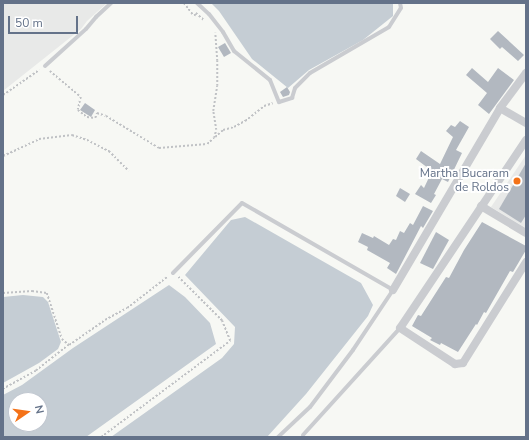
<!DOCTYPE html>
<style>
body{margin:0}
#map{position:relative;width:529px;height:440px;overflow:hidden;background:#f7f8f4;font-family:"Nunito Sans",sans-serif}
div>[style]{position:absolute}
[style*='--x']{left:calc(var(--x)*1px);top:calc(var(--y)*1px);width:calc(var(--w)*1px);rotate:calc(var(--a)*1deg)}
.built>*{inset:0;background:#e8e9e8}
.water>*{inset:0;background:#c5cdd4}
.building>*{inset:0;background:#b2b8c0}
.path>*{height:1.5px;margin-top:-0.75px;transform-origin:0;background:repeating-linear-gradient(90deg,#c0c2c5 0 2px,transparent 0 4px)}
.service>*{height:4px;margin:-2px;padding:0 2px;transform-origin:2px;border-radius:2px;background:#caccd0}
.minor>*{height:8px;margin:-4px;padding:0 4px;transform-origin:4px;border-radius:4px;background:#caccd0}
.dots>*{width:11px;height:11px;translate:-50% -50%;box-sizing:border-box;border:2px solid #fff;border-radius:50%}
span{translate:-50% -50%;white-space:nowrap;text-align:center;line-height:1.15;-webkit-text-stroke:4px #fff;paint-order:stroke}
.poi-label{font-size:12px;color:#647289}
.right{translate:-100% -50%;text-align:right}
.frame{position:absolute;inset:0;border:4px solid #647289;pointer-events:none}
.north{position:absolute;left:8px;top:392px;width:40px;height:40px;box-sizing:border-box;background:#fff;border:1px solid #c1c7d0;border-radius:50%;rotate:77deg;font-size:11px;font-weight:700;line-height:16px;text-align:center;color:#647289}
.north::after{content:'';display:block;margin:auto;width:14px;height:18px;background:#f47218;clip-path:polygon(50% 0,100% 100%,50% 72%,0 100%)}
.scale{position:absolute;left:8px;top:16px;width:70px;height:18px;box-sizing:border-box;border:2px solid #647289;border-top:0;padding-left:5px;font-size:12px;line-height:14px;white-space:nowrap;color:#647289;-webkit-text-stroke:3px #fff;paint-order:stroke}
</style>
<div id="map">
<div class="built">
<i style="clip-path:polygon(3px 3px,107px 3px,87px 21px,81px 29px,3px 91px)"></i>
<i style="clip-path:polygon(526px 155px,526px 228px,491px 207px)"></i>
</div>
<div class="water">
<i style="clip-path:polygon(211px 3px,393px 3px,393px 16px,363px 40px,309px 70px,288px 88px,252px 59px,219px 11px)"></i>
<i style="clip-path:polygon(245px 217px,361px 283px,373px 305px,368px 316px,306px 394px,267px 437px,111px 437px,222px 358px,234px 344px,235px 327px,185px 275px,231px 220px)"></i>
<i style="clip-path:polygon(evenodd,169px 285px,185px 297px,210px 323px,216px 344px,86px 437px,3px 437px,3px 395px,22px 385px,73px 348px,169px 285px,16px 400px,40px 400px,40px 424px,16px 424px,16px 400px)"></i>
<i style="clip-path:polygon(23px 295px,43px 297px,48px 302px,61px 342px,58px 349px,39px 363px,3px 383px,3px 297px)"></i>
</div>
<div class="building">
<i style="clip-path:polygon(498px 31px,524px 55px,518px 61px,502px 47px,500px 49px,490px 39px)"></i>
<i style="clip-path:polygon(225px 43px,231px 53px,224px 57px,218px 47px)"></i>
<i style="clip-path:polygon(472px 68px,488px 82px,498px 68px,514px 80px,489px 114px,478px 105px,487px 93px,466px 75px)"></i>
<i style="clip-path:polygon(287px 87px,290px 92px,289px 95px,283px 97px,280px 92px)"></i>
<i style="clip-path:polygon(85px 103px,95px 110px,91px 117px,80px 110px)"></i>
<i style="clip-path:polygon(460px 121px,469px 127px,456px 150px,462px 153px,448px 182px,442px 179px,434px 194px,436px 195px,431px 203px,415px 194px,421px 185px,424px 188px,432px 171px,416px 159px,421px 151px,440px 164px,453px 137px,446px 131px,451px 125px,455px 127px)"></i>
<i style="clip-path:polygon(526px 163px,526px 215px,521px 223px,499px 209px)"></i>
<i style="clip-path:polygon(400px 188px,410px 194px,405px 202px,396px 196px)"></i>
<i style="clip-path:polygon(423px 206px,433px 211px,423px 228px,421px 226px,396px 274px,387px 268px,390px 263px,367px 250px,368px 247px,358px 242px,362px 233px,373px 238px,374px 236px,389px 245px,393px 239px,396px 240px,400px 231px,404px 233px,410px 223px,413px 225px)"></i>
<i style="clip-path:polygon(482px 222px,526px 246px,526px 250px,513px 272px,510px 271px,486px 313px,484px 312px,477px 325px,476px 324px,458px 352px,441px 343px,440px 345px,430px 340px,432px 338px,412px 326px,418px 315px,421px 316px,446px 277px,449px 278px,464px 250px)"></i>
<i style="clip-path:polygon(436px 232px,449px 240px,433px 269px,420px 263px)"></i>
</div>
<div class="path">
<i style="--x:184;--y:3;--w:16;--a:52"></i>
<i style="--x:194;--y:16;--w:4;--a:-56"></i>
<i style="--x:196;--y:13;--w:11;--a:41"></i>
<i style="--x:50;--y:71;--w:40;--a:40"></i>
<i style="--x:81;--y:97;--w:13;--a:103"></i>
<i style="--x:78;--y:110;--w:11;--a:38"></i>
<i style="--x:87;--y:117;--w:8;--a:7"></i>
<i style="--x:95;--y:118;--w:5;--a:-68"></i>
<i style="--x:97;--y:113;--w:9;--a:18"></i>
<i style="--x:106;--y:116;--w:62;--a:31.1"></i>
<i style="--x:159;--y:148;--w:48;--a:-4.8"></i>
<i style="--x:207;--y:144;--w:9;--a:-41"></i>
<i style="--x:214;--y:138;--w:8;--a:-76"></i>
<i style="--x:216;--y:130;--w:19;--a:-99"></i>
<i style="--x:213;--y:111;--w:25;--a:-81"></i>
<i style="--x:217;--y:86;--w:25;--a:-90"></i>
<i style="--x:217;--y:61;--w:28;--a:-94"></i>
<i style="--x:3;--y:95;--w:44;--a:-34.8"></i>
<i style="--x:215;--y:137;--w:11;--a:-41"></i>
<i style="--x:223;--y:130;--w:11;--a:-15"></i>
<i style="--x:234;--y:127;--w:13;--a:-29"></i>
<i style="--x:245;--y:121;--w:24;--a:-38"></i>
<i style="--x:264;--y:106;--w:9;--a:-18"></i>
<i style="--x:3;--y:156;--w:40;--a:-25"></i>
<i style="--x:39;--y:139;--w:33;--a:-7"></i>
<i style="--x:72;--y:135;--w:16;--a:18"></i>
<i style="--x:87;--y:140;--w:25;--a:27"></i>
<i style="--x:109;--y:151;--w:28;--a:45"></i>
<i style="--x:3;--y:293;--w:29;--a:-4"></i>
<i style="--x:32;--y:291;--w:15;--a:8"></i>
<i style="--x:47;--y:293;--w:48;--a:71.9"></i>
<i style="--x:62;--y:339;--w:9;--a:41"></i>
<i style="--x:69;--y:345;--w:42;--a:141.8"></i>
<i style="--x:36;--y:371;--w:38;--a:151"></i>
<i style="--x:69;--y:345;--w:44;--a:-34.8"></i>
<i style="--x:105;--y:320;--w:25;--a:-29"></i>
<i style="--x:127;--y:308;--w:51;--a:-37.8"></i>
<i style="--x:101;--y:437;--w:161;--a:-36.7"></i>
<i style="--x:230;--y:341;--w:22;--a:-112"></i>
<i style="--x:222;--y:321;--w:62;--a:-135"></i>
</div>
<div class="service">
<i style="--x:197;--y:3;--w:16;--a:43"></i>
<i style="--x:209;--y:14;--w:23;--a:52"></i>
<i style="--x:223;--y:32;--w:22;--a:60"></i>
<i style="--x:234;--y:51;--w:46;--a:38.9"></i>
<i style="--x:270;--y:80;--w:24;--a:68"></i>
<i style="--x:279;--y:102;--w:14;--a:-17"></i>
<i style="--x:292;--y:98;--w:10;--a:-73"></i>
<i style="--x:295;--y:88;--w:21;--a:-45"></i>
<i style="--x:310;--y:73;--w:91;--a:-30.2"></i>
<i style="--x:389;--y:27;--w:22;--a:-58"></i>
<i style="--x:401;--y:8;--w:5;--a:-101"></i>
<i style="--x:45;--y:66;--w:55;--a:-42.1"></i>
<i style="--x:86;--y:29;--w:16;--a:-50"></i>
<i style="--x:96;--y:17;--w:21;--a:-43"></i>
<i style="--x:173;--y:273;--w:98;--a:-45.4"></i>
<i style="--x:242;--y:203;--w:174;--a:29.9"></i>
<i style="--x:393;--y:290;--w:72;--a:123.7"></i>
<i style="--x:353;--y:350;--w:71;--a:127"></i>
<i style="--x:310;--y:407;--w:44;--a:136.8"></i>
<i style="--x:303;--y:435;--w:144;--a:-47.8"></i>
</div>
<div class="minor">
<i style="--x:500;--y:108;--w:30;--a:30"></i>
<i style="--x:526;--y:140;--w:226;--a:123.8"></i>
<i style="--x:400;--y:328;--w:66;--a:33.2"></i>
<i style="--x:455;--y:364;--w:8;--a:-7"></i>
<i style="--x:463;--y:363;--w:119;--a:-58"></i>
<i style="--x:481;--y:206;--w:52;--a:31"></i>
<i style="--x:393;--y:290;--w:211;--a:-59.5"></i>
<i style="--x:500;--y:108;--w:44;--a:-53.4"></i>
</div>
<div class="dots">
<i style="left:517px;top:181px;background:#f47218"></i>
</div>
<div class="poi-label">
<span class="right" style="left:509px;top:181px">Martha Bucaram<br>de Roldos</span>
</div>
<div class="frame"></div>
<div class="north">N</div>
<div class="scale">50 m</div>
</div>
